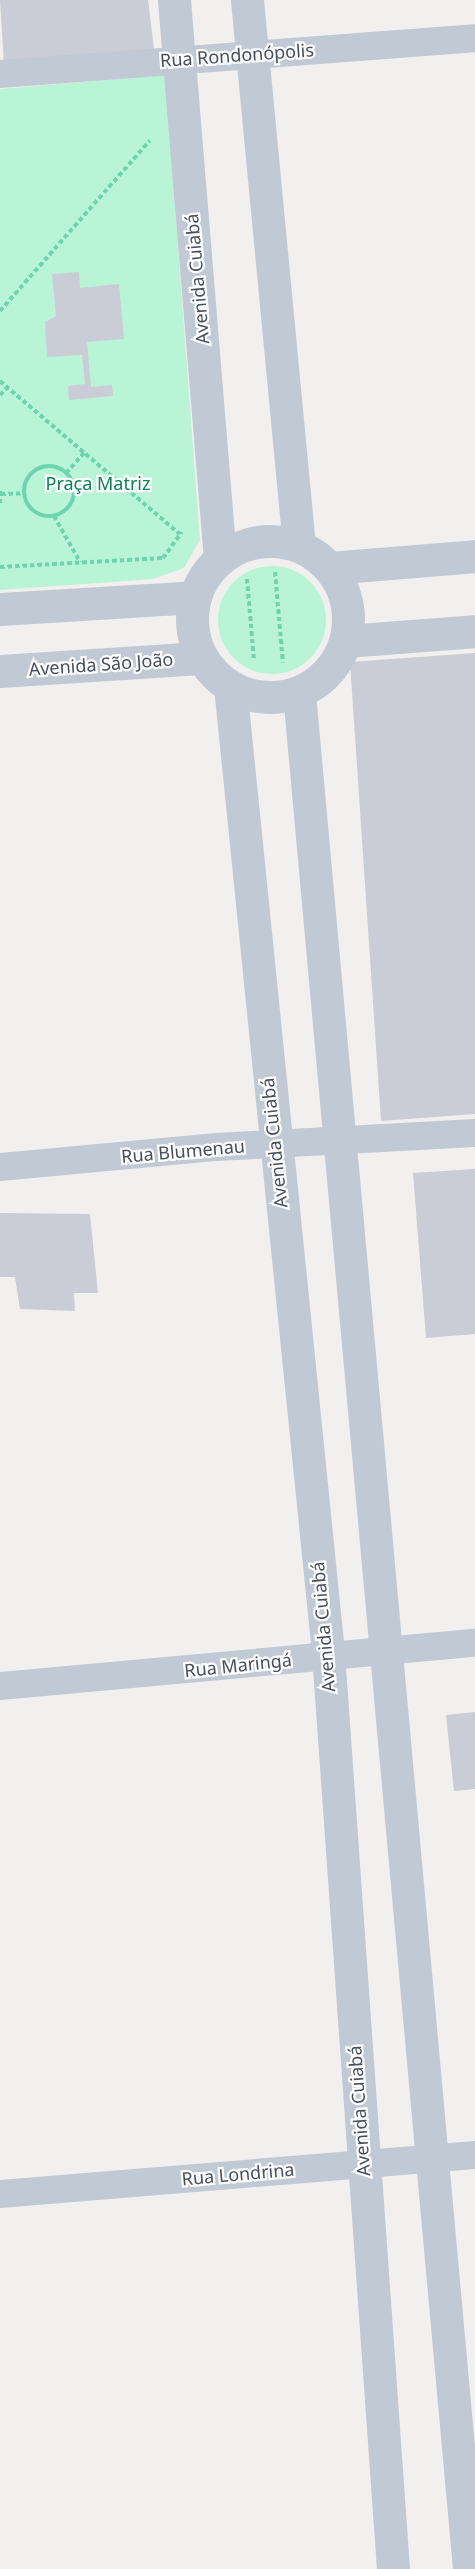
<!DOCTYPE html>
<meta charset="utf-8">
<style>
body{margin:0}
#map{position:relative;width:475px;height:2569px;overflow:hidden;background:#f2efef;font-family:"Noto Sans",sans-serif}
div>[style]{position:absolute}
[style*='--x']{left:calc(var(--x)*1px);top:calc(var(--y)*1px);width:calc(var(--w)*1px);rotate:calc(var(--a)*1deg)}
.green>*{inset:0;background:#b9f4d6}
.round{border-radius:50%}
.building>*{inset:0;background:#cacdd5}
.path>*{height:4px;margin-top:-2px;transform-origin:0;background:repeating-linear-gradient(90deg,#6dd5ae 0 4.5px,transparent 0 7.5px)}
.path>.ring{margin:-2px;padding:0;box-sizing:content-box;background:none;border:4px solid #6dd5ae;border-radius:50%}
.minor>*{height:28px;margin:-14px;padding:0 14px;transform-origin:14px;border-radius:14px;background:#c1c9d5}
.tertiary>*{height:33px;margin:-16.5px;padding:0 16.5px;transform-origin:16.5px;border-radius:16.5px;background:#c1c9d5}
.tertiary>.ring{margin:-16.5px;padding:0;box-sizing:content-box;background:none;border:33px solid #c1c9d5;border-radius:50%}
span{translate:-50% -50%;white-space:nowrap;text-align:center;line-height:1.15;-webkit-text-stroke:4.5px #fff;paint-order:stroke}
.street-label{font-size:18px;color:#454f5e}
.park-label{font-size:18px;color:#0d8255}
</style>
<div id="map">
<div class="green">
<i style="clip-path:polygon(165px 75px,200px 540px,184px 568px,153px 579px,0 590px,0 89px)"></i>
<i class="round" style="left:218px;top:566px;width:108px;height:108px"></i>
</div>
<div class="building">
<i style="clip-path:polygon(0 0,148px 0,154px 49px,4px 64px)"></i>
<i style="clip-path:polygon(79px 272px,80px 288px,119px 284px,124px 339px,87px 342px,91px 387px,112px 385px,113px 396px,69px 400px,68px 386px,85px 384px,82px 355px,47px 357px,45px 322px,56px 316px,52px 274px)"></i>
<i style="clip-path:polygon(475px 653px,475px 1114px,381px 1121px,350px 662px)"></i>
<i style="clip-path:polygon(475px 1169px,475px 1334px,426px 1338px,413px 1173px)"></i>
<i style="clip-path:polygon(0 1213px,90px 1214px,98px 1293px,74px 1293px,75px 1311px,20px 1309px,15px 1277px,0 1277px)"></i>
<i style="clip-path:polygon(475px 1712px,475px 1789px,454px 1791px,446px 1715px)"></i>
</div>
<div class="path">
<i style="--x:0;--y:311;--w:227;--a:-48.7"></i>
<i style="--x:0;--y:381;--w:236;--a:40.4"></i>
<i style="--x:0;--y:395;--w:10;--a:-45"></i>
<i class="ring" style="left:24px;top:466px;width:46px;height:46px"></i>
<i style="--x:66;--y:473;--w:27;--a:-48"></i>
<i style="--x:0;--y:491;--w:13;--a:90"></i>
<i style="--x:1;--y:494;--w:24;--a:-2"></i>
<i style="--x:54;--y:516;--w:53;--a:60.5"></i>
<i style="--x:0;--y:567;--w:163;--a:-3.2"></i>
<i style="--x:163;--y:558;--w:32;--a:-54"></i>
<i style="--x:275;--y:572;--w:91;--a:85"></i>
<i style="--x:247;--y:579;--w:82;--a:85.1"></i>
</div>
<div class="minor">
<i style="--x:0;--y:74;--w:476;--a:-4.3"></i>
<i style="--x:0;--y:1167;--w:218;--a:-5.3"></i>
<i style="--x:217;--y:1147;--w:258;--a:-3.1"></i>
<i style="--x:0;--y:1686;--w:477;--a:-5.2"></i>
<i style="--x:0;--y:2194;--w:477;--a:-4.7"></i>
</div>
<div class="tertiary">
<i style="--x:174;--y:0;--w:561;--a:85.3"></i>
<i style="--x:247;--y:0;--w:548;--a:84.56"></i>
<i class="ring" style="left:192px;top:541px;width:123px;height:123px"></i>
<i style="--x:330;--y:568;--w:145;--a:-4.7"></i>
<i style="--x:0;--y:609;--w:195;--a:-3.5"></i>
<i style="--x:346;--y:641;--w:129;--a:-4.4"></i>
<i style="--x:0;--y:671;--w:201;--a:-3.7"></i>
<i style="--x:230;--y:686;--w:972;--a:84.21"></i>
<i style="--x:328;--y:1653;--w:918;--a:85.94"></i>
<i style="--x:299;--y:693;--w:1884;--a:84.82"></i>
</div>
<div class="street-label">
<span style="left:237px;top:55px;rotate:-4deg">Rua Rondonópolis</span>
<span style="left:197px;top:279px;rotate:-95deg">Avenida Cuiabá</span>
<span style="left:101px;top:664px;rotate:-4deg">Avenida São João</span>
<span style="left:274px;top:1143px;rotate:-96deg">Avenida Cuiabá</span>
<span style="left:183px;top:1151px;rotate:-5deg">Rua Blumenau</span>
<span style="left:323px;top:1627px;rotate:-95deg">Avenida Cuiabá</span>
<span style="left:238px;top:1665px;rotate:-6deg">Rua Maringá</span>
<span style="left:359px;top:2111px;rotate:-94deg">Avenida Cuiabá</span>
<span style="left:238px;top:2174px;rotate:-5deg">Rua Londrina</span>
</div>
<div class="park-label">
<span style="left:98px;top:483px">Praça Matriz</span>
</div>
</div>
